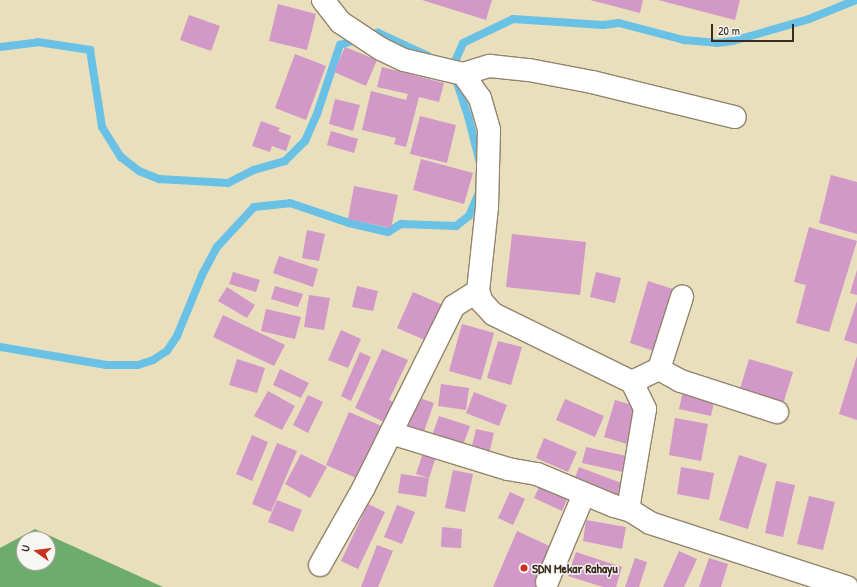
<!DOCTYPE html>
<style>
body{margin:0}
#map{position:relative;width:857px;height:587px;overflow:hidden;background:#e9dfbc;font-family:"Patrick Hand",sans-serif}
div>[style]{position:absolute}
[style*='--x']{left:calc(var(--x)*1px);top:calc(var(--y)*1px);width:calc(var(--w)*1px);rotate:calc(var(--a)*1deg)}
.forest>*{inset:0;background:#6eac6e}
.stream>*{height:8px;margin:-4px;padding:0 4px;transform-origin:4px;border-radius:4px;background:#69c2e6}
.building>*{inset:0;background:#d198c8}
.roads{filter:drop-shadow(1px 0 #92846d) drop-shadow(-1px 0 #92846d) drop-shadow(0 1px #92846d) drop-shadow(0 -1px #92846d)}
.street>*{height:22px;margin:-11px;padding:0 11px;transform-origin:11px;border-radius:11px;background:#fff}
.dots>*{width:11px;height:11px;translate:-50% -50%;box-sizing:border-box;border:2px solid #f6f6f2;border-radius:50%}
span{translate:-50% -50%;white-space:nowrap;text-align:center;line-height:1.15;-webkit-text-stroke:3px #f6f6f2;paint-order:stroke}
.poi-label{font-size:13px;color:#3b2a1e;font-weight:700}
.left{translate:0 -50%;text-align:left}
.north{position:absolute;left:16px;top:531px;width:40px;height:40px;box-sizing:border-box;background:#f6f6f2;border:1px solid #aba49d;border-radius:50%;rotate:284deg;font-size:11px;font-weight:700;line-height:16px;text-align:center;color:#3b2a1e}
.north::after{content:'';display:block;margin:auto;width:14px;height:18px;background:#c8321e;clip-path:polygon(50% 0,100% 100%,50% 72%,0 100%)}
.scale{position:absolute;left:711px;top:24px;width:83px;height:18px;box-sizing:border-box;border:2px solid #3b2a1e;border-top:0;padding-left:5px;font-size:12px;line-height:14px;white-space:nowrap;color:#3b2a1e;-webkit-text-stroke:3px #f6f6f2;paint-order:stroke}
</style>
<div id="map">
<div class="forest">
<i style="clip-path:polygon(evenodd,35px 529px,163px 587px,164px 587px,0 587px,0 548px,35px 529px,24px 539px,48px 539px,48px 563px,24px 563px,24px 539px)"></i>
</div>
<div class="stream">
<i style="--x:0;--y:47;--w:38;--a:-7"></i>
<i style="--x:38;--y:42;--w:53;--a:8.7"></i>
<i style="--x:90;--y:50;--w:78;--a:81.1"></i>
<i style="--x:102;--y:127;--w:36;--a:58"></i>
<i style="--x:121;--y:157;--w:23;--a:38"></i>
<i style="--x:139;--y:171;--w:22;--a:22"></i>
<i style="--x:159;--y:179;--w:69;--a:3.3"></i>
<i style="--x:228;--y:183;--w:29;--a:-27"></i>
<i style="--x:254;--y:170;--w:32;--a:-16"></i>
<i style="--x:285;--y:161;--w:28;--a:-45"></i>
<i style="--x:305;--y:141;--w:30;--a:-66"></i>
<i style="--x:317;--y:114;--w:73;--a:-71.6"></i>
<i style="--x:340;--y:45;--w:40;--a:-18"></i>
<i style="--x:378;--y:33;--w:55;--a:24.7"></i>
<i style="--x:480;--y:163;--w:49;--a:-104.3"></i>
<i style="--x:468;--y:116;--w:51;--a:-108.4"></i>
<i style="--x:452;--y:68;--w:27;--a:-66"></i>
<i style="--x:463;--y:43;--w:55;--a:-25.6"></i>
<i style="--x:513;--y:19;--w:90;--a:3.8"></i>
<i style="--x:603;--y:25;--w:16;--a:-7"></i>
<i style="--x:619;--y:23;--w:67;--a:14.7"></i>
<i style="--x:684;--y:40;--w:33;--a:5"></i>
<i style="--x:717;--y:43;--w:16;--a:-7"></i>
<i style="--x:733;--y:41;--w:79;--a:-16.1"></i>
<i style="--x:809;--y:19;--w:51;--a:-22"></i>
<i style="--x:0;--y:347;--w:108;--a:9.6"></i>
<i style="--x:106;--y:365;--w:32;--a:0"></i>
<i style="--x:138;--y:365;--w:16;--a:-18"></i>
<i style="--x:153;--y:360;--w:17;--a:-33"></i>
<i style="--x:167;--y:351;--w:18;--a:-56"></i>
<i style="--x:177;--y:336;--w:66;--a:-67.7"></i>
<i style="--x:202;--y:275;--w:32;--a:-62"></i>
<i style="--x:217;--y:247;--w:54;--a:-47.2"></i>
<i style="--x:254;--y:207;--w:36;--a:-6"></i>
<i style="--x:290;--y:203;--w:62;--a:18.7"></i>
<i style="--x:349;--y:223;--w:40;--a:13"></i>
<i style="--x:388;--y:232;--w:15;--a:-32"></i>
<i style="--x:401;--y:224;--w:55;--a:2.1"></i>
<i style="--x:456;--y:226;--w:16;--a:-38"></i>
<i style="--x:469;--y:216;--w:28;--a:-67"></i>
</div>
<div class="building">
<i style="clip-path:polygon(422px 0,492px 0,486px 20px)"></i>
<i style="clip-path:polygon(590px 0,643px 0,640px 13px)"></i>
<i style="clip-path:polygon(658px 0,740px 0,735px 20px)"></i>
<i style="clip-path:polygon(278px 4px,316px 14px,307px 50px,269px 41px)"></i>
<i style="clip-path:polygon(189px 15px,220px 26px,211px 51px,180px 40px)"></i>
<i style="clip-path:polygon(345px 47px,377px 60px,366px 86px,334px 72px)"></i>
<i style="clip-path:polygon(295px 54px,326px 66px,306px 120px,275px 108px)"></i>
<i style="clip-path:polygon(382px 67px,444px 83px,439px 102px,419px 97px,406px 147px,394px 144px,396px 138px,362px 130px,371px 91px,406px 100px,408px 94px,377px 87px)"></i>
<i style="clip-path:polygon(335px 99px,360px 105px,353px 131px,329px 124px)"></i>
<i style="clip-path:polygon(420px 116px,456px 125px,447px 163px,410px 154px)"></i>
<i style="clip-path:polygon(261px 121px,280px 128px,278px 131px,291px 136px,286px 151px,272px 146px,270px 152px,252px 146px)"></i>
<i style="clip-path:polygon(331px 131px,358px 139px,354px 153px,327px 145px)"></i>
<i style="clip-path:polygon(421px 159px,473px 173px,464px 204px,413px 190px)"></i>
<i style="clip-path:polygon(831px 175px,857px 182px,857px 234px,819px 223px)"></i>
<i style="clip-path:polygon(354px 186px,398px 195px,391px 228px,348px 219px)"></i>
<i style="clip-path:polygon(809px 227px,857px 241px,829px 332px,796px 323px,806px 285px,794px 282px)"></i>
<i style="clip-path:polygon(307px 230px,325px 234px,319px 261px,302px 258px)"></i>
<i style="clip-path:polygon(512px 234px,586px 242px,580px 295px,506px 287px)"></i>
<i style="clip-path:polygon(279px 256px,318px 269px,313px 287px,273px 273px)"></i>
<i style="clip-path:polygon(857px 270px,857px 295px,850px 293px)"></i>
<i style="clip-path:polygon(233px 272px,260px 280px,256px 292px,229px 284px)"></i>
<i style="clip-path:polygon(596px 272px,621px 278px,615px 303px,590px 297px)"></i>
<i style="clip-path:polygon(648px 281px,676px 290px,657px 352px,630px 343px)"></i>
<i style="clip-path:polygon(275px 286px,303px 294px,298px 307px,271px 299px)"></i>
<i style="clip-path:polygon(357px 286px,378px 291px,373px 311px,352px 307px)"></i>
<i style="clip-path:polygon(227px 287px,255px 305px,247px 318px,218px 301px)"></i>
<i style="clip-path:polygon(413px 292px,443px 305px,427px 341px,397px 328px)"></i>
<i style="clip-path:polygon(309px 295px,330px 298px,324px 330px,304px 327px)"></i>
<i style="clip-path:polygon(857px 301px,857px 344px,844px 340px)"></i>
<i style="clip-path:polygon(266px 309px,301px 317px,295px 339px,261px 331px)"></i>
<i style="clip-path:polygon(223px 315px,285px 345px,274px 366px,213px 337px)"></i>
<i style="clip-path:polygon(462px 324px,494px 333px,481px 380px,449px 371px)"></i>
<i style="clip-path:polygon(341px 330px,361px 339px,348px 368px,328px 360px)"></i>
<i style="clip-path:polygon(498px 341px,522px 347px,511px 385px,487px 378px)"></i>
<i style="clip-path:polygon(382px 349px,408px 360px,389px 400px,398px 404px,388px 424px,355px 408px)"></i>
<i style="clip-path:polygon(360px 352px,371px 357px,351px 401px,341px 396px)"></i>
<i style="clip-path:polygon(857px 356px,857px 420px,839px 414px)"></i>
<i style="clip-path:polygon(237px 359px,265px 368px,257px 393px,229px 385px)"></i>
<i style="clip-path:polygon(749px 359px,793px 372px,783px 404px,739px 392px)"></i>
<i style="clip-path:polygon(280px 369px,309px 383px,301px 398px,273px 385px)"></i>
<i style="clip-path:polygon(441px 384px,469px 388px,466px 410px,438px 406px)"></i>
<i style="clip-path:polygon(268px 391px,295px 406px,282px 430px,254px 416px)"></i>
<i style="clip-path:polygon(683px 391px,715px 398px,711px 416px,679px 409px)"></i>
<i style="clip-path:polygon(474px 392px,507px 405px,499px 426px,466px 413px)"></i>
<i style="clip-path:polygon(308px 395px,323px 402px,308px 433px,293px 425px)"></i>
<i style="clip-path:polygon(417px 397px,434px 403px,422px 437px,405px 432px)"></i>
<i style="clip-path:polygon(565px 399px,604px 416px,595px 437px,556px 420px)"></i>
<i style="clip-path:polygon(615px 400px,639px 407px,627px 444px,604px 437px)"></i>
<i style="clip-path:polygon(349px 412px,384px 427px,361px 480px,326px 465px)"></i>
<i style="clip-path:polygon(439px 416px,470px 426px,462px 448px,431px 438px)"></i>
<i style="clip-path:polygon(675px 418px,708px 424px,701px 461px,669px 455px)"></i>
<i style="clip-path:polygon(476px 429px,494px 433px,488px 458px,470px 454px)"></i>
<i style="clip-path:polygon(252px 435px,268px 442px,252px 481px,236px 474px)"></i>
<i style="clip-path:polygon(544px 438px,577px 452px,568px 472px,536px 458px)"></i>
<i style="clip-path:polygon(277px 443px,297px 451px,271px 512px,252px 504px)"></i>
<i style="clip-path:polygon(586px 447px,626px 456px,623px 472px,582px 463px)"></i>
<i style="clip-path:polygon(424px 450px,437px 454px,429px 478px,416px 474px)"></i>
<i style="clip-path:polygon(301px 454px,327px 467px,310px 498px,285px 484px)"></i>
<i style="clip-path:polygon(739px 455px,767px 464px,748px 529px,719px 520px)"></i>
<i style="clip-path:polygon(579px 467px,624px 484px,618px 500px,573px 483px)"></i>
<i style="clip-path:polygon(681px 467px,714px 473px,709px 500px,677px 494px)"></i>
<i style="clip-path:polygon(453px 470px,473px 474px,465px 512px,445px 508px)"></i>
<i style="clip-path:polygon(401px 474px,429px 478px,426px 497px,398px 493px)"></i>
<i style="clip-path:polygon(543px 478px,571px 491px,562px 511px,534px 498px)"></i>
<i style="clip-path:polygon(776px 481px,795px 485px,783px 537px,765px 533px)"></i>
<i style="clip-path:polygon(510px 492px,525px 499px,513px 525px,498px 518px)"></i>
<i style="clip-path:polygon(809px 496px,835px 502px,823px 550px,797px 544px)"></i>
<i style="clip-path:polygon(277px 500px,302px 510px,293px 532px,268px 522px)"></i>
<i style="clip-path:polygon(368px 504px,385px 512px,358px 569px,341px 561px)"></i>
<i style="clip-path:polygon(397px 505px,415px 512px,402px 544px,384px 537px)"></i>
<i style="clip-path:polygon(586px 520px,626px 527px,622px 549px,583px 541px)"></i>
<i style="clip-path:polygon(442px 527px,462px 529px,461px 548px,441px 547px)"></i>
<i style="clip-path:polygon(517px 531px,556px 549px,539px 587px,493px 587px)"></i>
<i style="clip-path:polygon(377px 545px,393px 551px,378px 587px,361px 587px)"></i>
<i style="clip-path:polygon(679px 551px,697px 559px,684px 587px,663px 587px)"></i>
<i style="clip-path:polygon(576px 552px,622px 567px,616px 587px,603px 587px,568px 576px)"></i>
<i style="clip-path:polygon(635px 558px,647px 562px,639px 587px,625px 587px)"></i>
<i style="clip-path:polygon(709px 558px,728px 564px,721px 587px,699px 587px)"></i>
</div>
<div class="roads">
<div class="street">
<i style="--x:323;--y:0;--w:28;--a:52"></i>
<i style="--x:340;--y:22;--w:49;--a:33.4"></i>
<i style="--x:381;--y:49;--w:25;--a:26"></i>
<i style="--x:404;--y:60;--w:61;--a:13.3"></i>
<i style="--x:463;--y:74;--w:28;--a:-17"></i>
<i style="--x:490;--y:66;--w:39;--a:6"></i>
<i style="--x:529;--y:70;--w:64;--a:10.8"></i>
<i style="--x:592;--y:82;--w:147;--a:13.8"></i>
<i style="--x:463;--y:74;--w:29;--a:55"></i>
<i style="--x:480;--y:98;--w:33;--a:74"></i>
<i style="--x:489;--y:130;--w:77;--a:91.5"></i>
<i style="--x:487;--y:207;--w:84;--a:96.1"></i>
<i style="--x:478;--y:291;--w:12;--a:70"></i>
<i style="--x:482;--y:302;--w:16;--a:47"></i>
<i style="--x:493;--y:314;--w:155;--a:26.1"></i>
<i style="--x:632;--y:382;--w:30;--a:64"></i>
<i style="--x:645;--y:409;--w:96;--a:99.6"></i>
<i style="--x:629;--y:504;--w:7;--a:74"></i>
<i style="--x:631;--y:511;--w:22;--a:32"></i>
<i style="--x:650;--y:523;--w:207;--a:18"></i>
<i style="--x:659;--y:369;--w:76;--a:-72.3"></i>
<i style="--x:632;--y:382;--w:30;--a:-26"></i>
<i style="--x:659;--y:369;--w:25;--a:29"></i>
<i style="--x:681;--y:381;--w:101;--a:17.9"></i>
<i style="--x:391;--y:433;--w:122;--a:17.1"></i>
<i style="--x:508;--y:469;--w:29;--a:10"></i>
<i style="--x:537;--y:474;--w:83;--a:22.6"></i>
<i style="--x:614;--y:506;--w:18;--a:16"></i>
<i style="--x:320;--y:565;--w:87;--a:-60.5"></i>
<i style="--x:363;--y:489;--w:204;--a:-63.6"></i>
<i style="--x:454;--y:306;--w:28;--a:-32"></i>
<i style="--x:547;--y:582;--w:95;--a:-67.2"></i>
</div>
</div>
<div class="dots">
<i style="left:524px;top:568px;background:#c8321e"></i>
</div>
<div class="poi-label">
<span class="left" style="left:532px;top:568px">SDN Mekar Rahayu</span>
</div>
<div class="north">U</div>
<div class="scale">20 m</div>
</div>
